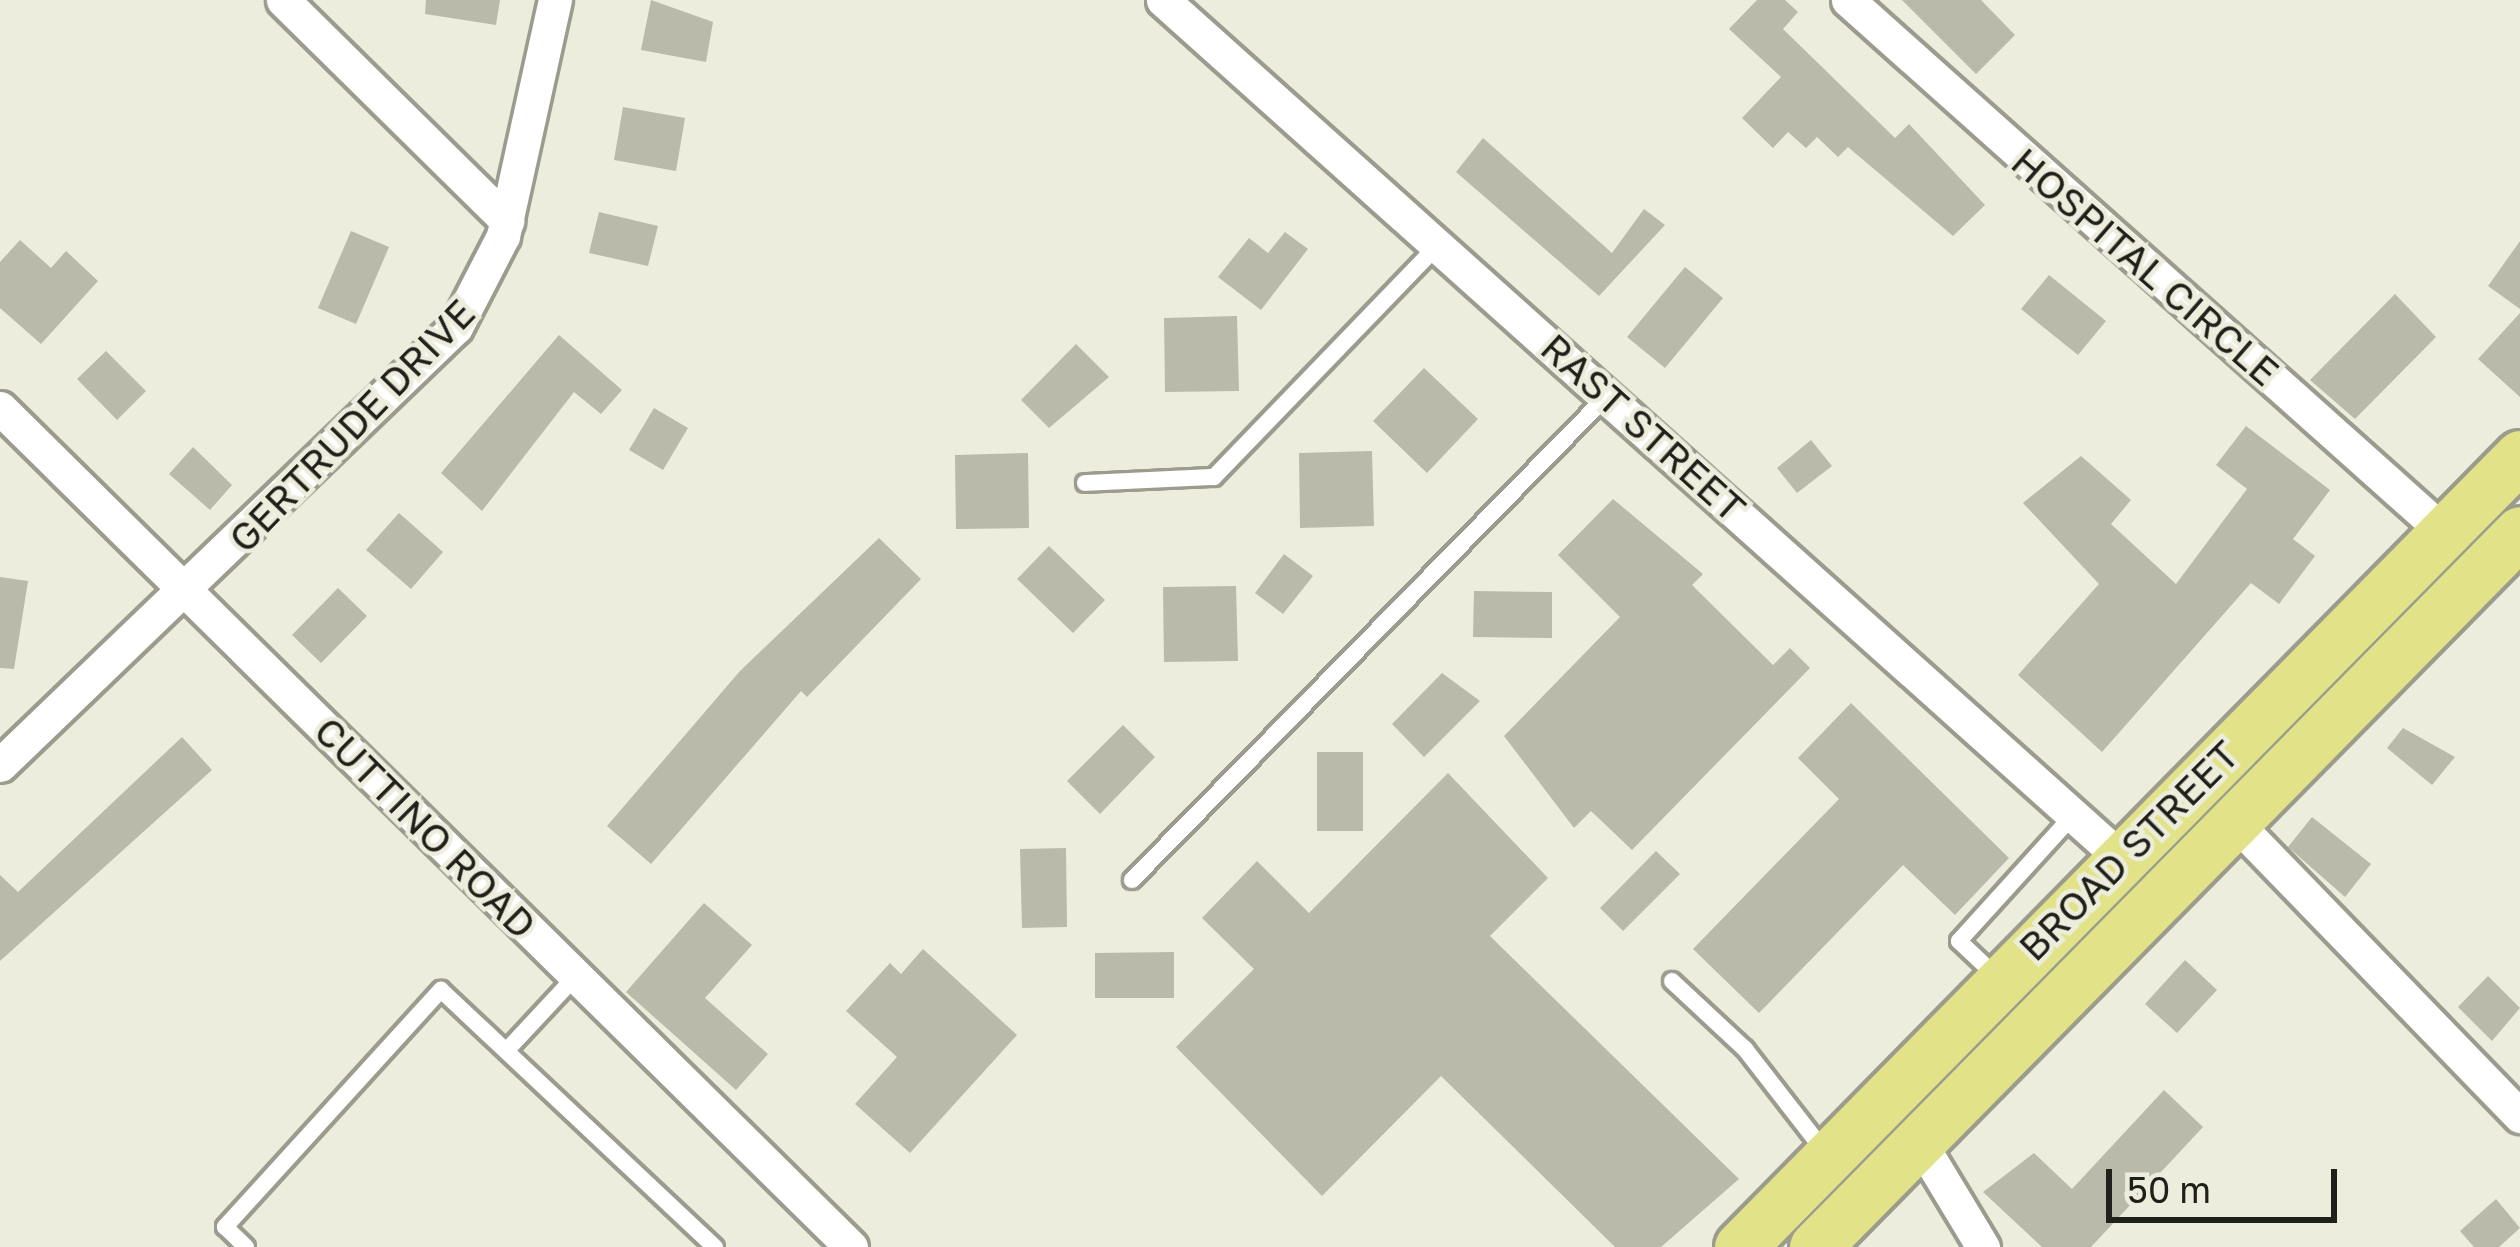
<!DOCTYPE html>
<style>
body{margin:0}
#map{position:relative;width:2520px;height:1247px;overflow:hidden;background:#eceddd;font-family:"Golos Text",sans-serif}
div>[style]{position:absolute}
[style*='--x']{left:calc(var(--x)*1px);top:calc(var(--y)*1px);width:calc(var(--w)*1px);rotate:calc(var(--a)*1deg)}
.building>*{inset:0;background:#babaab}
.roads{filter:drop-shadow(3px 0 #9b9c8d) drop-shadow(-3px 0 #9b9c8d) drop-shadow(0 3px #9b9c8d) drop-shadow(0 -3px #9b9c8d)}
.service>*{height:16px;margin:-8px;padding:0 8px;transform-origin:8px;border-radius:8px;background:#fff}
.minor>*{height:33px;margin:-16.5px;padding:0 16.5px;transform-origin:16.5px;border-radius:16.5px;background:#fff}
.primary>*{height:51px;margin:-25.5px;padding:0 25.5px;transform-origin:25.5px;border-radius:25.5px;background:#e2e289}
span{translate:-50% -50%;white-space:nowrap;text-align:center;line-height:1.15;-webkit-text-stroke:9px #eceddd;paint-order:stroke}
.street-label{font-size:39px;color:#20201a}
.scale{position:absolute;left:2106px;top:1169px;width:231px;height:54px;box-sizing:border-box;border:6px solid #20201a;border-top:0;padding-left:15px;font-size:36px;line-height:42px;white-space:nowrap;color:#20201a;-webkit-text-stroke:9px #eceddd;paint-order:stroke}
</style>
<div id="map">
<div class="building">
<i style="clip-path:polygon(426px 0,500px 0,496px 25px,425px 14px)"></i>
<i style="clip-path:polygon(651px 0,713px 22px,706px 62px,641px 50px)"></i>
<i style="clip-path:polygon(1757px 0,1785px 0,1798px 12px,1783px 29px,1895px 138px,1909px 124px,1985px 205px,1953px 236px,1848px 147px,1838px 157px,1817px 137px,1806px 148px,1788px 132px,1773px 148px,1742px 118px,1781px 77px,1729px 29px)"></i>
<i style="clip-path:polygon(1902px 0,1981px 0,2015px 35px,1976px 74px)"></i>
<i style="clip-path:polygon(623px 107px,685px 118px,676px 171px,614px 160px)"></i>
<i style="clip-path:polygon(1483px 138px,1612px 253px,1644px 209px,1665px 225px,1599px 296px,1456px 172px)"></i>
<i style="clip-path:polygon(599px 212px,658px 226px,648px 266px,589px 253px)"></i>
<i style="clip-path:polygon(351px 231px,389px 247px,356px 324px,318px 308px)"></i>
<i style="clip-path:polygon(1285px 232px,1308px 249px,1261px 310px,1218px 277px,1249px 238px,1268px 253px)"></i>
<i style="clip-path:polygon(20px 240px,51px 268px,66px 251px,98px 281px,41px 344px,0 308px,0 262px)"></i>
<i style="clip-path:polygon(2520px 241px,2520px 309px,2488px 286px)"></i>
<i style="clip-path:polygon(1685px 267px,1723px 298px,1665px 368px,1627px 337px)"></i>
<i style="clip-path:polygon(2049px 275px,2106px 321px,2078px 355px,2021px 309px)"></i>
<i style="clip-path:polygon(2395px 294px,2436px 337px,2355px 419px,2310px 380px)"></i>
<i style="clip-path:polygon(2520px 313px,2520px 397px,2478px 359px)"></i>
<i style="clip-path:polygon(1237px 316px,1239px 391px,1165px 392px,1164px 318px)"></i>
<i style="clip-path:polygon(559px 335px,622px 390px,601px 414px,574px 392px,482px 511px,441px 473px)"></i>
<i style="clip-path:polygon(1076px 344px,1109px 377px,1049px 428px,1021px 400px)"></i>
<i style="clip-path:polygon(106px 351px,146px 391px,117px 420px,77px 379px)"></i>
<i style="clip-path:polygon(1424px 368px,1478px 419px,1427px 473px,1373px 421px)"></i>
<i style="clip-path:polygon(654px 408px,688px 428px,663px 470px,629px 450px)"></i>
<i style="clip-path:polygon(2246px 426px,2330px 490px,2293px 539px,2315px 556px,2279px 604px,2251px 583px,2102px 752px,2018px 675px,2099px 584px,2023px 503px,2081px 456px,2131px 500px,2111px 524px,2176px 584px,2247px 489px,2216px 465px)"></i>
<i style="clip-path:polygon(1811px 440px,1832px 466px,1797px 493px,1777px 468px)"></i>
<i style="clip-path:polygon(193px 447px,232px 485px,210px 510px,169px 474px)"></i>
<i style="clip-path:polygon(1372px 451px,1374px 526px,1300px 528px,1299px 453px)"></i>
<i style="clip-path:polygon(1028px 453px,1029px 528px,956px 529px,955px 455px)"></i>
<i style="clip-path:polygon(1613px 499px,1703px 574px,1692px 585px,1773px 665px,1790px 648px,1810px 668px,1632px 850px,1591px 811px,1574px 828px,1504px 736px,1620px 617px,1558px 555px)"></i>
<i style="clip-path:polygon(399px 513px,443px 552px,411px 589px,366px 550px)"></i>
<i style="clip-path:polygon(879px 538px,921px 579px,807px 697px,801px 691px,651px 864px,607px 826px,740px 671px)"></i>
<i style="clip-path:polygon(1049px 546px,1105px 600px,1073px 633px,1017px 579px)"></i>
<i style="clip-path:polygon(1284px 554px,1313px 576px,1283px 614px,1255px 593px)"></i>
<i style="clip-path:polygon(0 577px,28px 581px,14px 669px,0 668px)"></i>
<i style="clip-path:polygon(1236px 586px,1238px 661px,1164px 662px,1163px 587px)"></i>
<i style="clip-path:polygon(338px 588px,367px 616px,321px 663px,292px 635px)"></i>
<i style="clip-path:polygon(1474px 591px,1552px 592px,1552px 638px,1473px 637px)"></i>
<i style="clip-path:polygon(1442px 673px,1480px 701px,1424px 757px,1392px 724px)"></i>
<i style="clip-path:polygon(1851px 703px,2009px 858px,1955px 915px,1903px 865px,1759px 1013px,1693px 949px,1839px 799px,1798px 758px)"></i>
<i style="clip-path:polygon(1123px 725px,1155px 757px,1100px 814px,1067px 781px)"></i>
<i style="clip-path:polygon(2403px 728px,2455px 757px,2432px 785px,2387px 748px)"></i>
<i style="clip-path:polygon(182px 737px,212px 770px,0 961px,0 875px,18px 892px)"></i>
<i style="clip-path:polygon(1317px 752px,1363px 752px,1363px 831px,1317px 831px)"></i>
<i style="clip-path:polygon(1448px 773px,1548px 878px,1490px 936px,1739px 1179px,1661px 1247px,1615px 1247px,1441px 1076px,1322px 1196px,1176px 1047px,1254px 969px,1202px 918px,1257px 861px,1309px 913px)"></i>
<i style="clip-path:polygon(2312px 817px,2371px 864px,2345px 897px,2288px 847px)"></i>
<i style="clip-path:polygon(1066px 848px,1067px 927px,1022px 928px,1020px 849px)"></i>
<i style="clip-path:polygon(1656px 851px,1680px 874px,1623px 931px,1600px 908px)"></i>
<i style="clip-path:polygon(704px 903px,752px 945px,705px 998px,768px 1054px,736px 1090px,626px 992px)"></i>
<i style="clip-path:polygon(923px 949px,1017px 1035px,910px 1153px,855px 1104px,897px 1057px,846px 1011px,890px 963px,901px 974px)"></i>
<i style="clip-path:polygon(1174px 952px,1174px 998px,1095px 998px,1095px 953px)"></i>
<i style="clip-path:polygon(2185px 960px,2217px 990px,2177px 1033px,2145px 1004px)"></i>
<i style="clip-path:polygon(2488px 976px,2520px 1008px,2492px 1041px,2458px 1007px)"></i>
<i style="clip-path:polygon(2164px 1090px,2203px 1127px,2091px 1247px,2042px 1247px,1983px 1192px,2034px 1153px,2072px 1189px)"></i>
<i style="clip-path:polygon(2496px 1199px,2520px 1228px,2499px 1247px,2474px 1247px,2460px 1231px)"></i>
</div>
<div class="roads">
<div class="service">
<i style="--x:1085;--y:483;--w:129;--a:-2.7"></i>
<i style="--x:1214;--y:477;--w:322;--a:-46"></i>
<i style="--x:1132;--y:880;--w:678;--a:-45.54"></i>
<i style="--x:1996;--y:976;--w:51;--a:-136.6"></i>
<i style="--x:1959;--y:941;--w:171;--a:-47.8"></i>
<i style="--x:1672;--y:981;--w:100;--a:43"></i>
<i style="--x:1745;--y:1049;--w:129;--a:52.2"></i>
<i style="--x:507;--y:1050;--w:101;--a:-47"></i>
<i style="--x:246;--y:1247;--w:29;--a:-136"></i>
<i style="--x:225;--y:1227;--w:321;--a:-47.7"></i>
<i style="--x:441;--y:990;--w:376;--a:43.2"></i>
</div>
<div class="minor">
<i style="--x:283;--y:0;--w:315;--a:44.6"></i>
<i style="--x:1163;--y:0;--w:1286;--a:41.85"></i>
<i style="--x:1848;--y:0;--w:799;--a:41.75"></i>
<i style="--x:0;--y:408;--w:1195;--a:44.59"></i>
<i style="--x:0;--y:765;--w:632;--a:-43.85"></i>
<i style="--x:456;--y:327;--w:102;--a:-62.7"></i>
<i style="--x:503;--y:236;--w:242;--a:-77.6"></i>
<i style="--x:2234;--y:821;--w:411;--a:45.9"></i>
<i style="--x:1919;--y:1141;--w:124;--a:58.9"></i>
</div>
<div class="primary">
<i style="--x:1740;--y:1247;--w:1111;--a:-45.4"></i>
<i style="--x:1815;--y:1247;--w:1004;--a:-45.4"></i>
</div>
</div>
<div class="street-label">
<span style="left:2145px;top:267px;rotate:41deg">HOSPITAL CIRCLE</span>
<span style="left:352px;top:426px;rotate:-46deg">GERTRUDE DRIVE</span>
<span style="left:1643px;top:428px;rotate:42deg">RAST STREET</span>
<span style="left:425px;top:828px;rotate:45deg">CUTTINO ROAD</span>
<span style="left:2129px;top:851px;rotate:-45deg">BROAD STREET</span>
</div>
<div class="scale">50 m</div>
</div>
